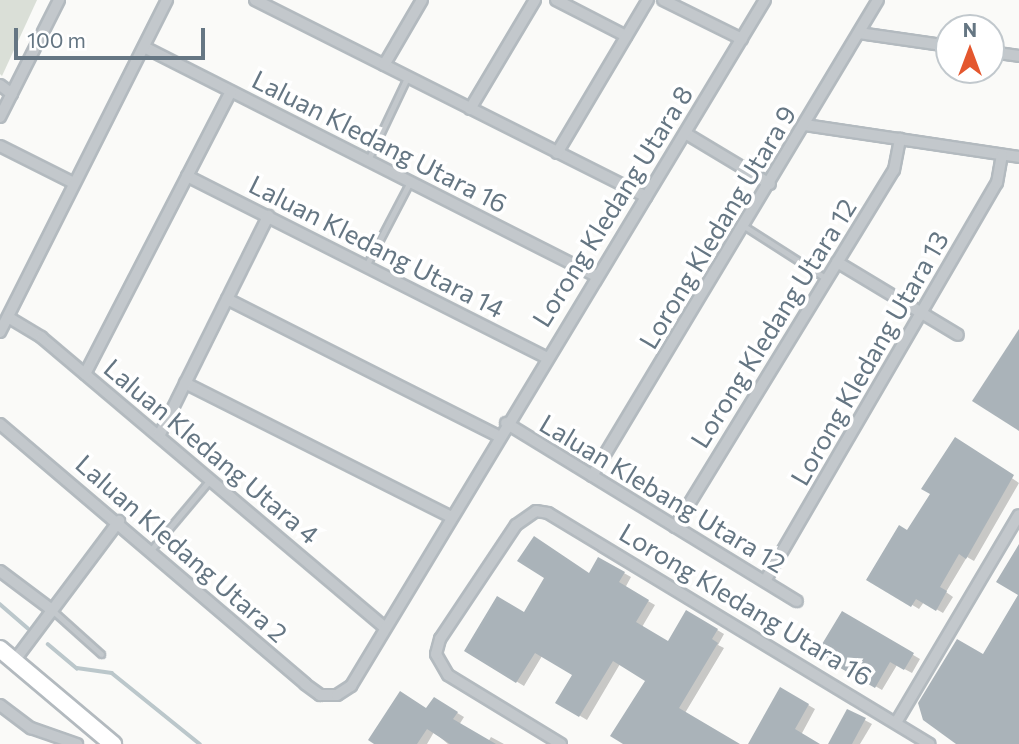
<!DOCTYPE html>
<style>
body{margin:0}
#map{position:relative;width:1019px;height:744px;overflow:hidden;background:#fafaf8;font-family:Commissioner,sans-serif}
div>[style]{position:absolute}
[style*='--x']{left:calc(var(--x)*1px);top:calc(var(--y)*1px);width:calc(var(--w)*1px);rotate:calc(var(--a)*1deg)}
.green>*{inset:0;background:#dadfd7}
.shadow>*{inset:0;background:#0003}
.stream>*{height:3.5px;margin:-1.75px;padding:0 1.75px;transform-origin:1.75px;border-radius:1.75px;background:#bbc7cb}
.building>*{inset:0;background:#aab3b9}
.roads{filter:drop-shadow(2px 0 #b3babf) drop-shadow(-2px 0 #b3babf) drop-shadow(0 2px #b3babf) drop-shadow(0 -2px #b3babf)}
.lane>*{height:5px;margin:-2.5px;padding:0 2.5px;transform-origin:2.5px;border-radius:2.5px;background:#c3c8cc}
.street>*{height:10px;margin:-5px;padding:0 5px;transform-origin:5px;border-radius:5px;background:#c3c8cc}
.secondary>*{height:16px;margin:-8px;padding:0 8px;transform-origin:8px;border-radius:8px;background:#fff}
span{translate:-50% -50%;white-space:nowrap;text-align:center;line-height:1.15;-webkit-text-stroke:7px #fff;paint-order:stroke}
.street-label{font-size:26px;color:#657683}
.north{position:absolute;left:935px;top:14px;width:70px;height:70px;box-sizing:border-box;background:#fff;border:2px solid #c1c8cd;border-radius:50%;rotate:0deg;font-size:19px;font-weight:700;line-height:28px;text-align:center;color:#657683}
.north::after{content:'';display:block;margin:auto;width:24px;height:32px;background:#e4572e;clip-path:polygon(50% 0,100% 100%,50% 72%,0 100%)}
.scale{position:absolute;left:14px;top:28px;width:191px;height:32px;box-sizing:border-box;border:4px solid #657683;border-top:0;padding-left:9px;font-size:21px;line-height:24px;white-space:nowrap;color:#657683;-webkit-text-stroke:5px #fff;paint-order:stroke}
</style>
<div id="map">
<div class="green">
<i style="clip-path:polygon(0 0,37px 0,2px 76px,0 74px)"></i>
</div>
<div class="shadow">
<i style="clip-path:polygon(955px 440px,1019px 483px,974px 561px,967px 557px,946px 592px,953px 597px,943px 613px,924px 602px,919px 609px,869px 579px,908px 532px,932px 493px)"></i>
<i style="clip-path:polygon(599px 559px,631px 577px,625px 588px,655px 605px,642px 627px,668px 643px,687px 612px,724px 634px,718px 645px,724px 648px,685px 713px,737px 744px,626px 744px,647px 681px,620px 664px,587px 720px,557px 702px,574px 675px,542px 656px,524px 686px,467px 651px,590px 575px)"></i>
<i style="clip-path:polygon(842px 613px,920px 659px,912px 673px,897px 665px,882px 690px,819px 653px)"></i>
<i style="clip-path:polygon(781px 689px,815px 709px,801px 735px,816px 744px,750px 744px)"></i>
<i style="clip-path:polygon(434px 699px,464px 717px,459px 725px,488px 742px,491px 737px,504px 744px,448px 744px,434px 732px,427px 744px,377px 744px,427px 710px)"></i>
<i style="clip-path:polygon(848px 711px,872px 724px,860px 744px,830px 744px)"></i>
</div>
<div class="stream">
<i style="--x:0;--y:604;--w:37;--a:41"></i>
<i style="--x:48;--y:644;--w:38;--a:40"></i>
<i style="--x:77;--y:668;--w:35;--a:8"></i>
<i style="--x:112;--y:673;--w:113;--a:38.9"></i>
</div>
<div class="building">
<i style="clip-path:polygon(1019px 329px,1019px 431px,972px 401px)"></i>
<i style="clip-path:polygon(955px 437px,1014px 475px,966px 559px,959px 554px,940px 587px,947px 591px,936px 611px,916px 599px,911px 607px,866px 580px,899px 525px,907px 530px,930px 494px,921px 489px)"></i>
<i style="clip-path:polygon(534px 536px,589px 573px,598px 557px,625px 572px,619px 582px,649px 600px,636px 622px,668px 641px,686px 610px,718px 629px,712px 639px,718px 643px,679px 708px,740px 744px,623px 744px,610px 736px,645px 681px,613px 661px,579px 717px,555px 703px,572px 675px,535px 653px,516px 683px,464px 651px,497px 596px,524px 612px,544px 578px,517px 561px)"></i>
<i style="clip-path:polygon(1019px 544px,1019px 744px,956px 744px,923px 720px,918px 703px,957px 639px,983px 654px,1018px 595px,996px 582px)"></i>
<i style="clip-path:polygon(842px 611px,914px 653px,904px 670px,890px 662px,875px 688px,816px 654px)"></i>
<i style="clip-path:polygon(780px 687px,809px 704px,795px 729px,820px 744px,748px 744px)"></i>
<i style="clip-path:polygon(400px 691px,426px 708px,434px 697px,458px 712px,453px 719px,496px 744px,450px 744px,427px 729px,417px 744px,374px 744px,368px 740px)"></i>
<i style="clip-path:polygon(847px 709px,866px 718px,852px 744px,828px 744px)"></i>
</div>
<div class="roads">
<div class="lane">
<i style="--x:368;--y:160;--w:91;--a:-64.6"></i>
<i style="--x:744;--y:226;--w:98;--a:32.6"></i>
<i style="--x:366;--y:266;--w:95;--a:-62.4"></i>
<i style="--x:151;--y:550;--w:92;--a:-49.9"></i>
<i style="--x:52;--y:610;--w:66;--a:41.9"></i>
</div>
<div class="street">
<i style="--x:255;--y:0;--w:438;--a:26.7"></i>
<i style="--x:556;--y:0;--w:79;--a:27.2"></i>
<i style="--x:663;--y:0;--w:88;--a:26.3"></i>
<i style="--x:859;--y:33;--w:91;--a:8.2"></i>
<i style="--x:144;--y:47;--w:507;--a:26.87"></i>
<i style="--x:991;--y:52;--w:28;--a:8"></i>
<i style="--x:384;--y:65;--w:75;--a:-59.7"></i>
<i style="--x:0;--y:85;--w:15;--a:37"></i>
<i style="--x:470;--y:109;--w:127;--a:-59.2"></i>
<i style="--x:0;--y:117;--w:131;--a:-63.2"></i>
<i style="--x:805;--y:125;--w:216;--a:8.5"></i>
<i style="--x:685;--y:133;--w:99;--a:31"></i>
<i style="--x:0;--y:146;--w:83;--a:26.6"></i>
<i style="--x:557;--y:153;--w:178;--a:-59.3"></i>
<i style="--x:187;--y:176;--w:402;--a:26.8"></i>
<i style="--x:837;--y:262;--w:141;--a:31.1"></i>
<i style="--x:227;--y:299;--w:304;--a:26.8"></i>
<i style="--x:8;--y:317;--w:39;--a:31"></i>
<i style="--x:41;--y:337;--w:448;--a:40.2"></i>
<i style="--x:0;--y:332;--w:372;--a:-63.3"></i>
<i style="--x:85;--y:374;--w:318;--a:-62.7"></i>
<i style="--x:185;--y:383;--w:297;--a:26.7"></i>
<i style="--x:506;--y:423;--w:341;--a:31.5"></i>
<i style="--x:0;--y:424;--w:401;--a:40.4"></i>
<i style="--x:305;--y:684;--w:19;--a:36"></i>
<i style="--x:320;--y:695;--w:17;--a:0"></i>
<i style="--x:337;--y:695;--w:17;--a:-33"></i>
<i style="--x:351;--y:686;--w:801;--a:-58.89"></i>
<i style="--x:159;--y:436;--w:246;--a:-63.6"></i>
<i style="--x:592;--y:476;--w:555;--a:-59"></i>
<i style="--x:675;--y:527;--w:419;--a:-58.5"></i>
<i style="--x:894;--y:170;--w:32;--a:-79"></i>
<i style="--x:0;--y:571;--w:65;--a:36.9"></i>
<i style="--x:765;--y:581;--w:461;--a:-59.8"></i>
<i style="--x:997;--y:183;--w:28;--a:-80"></i>
<i style="--x:15;--y:660;--w:174;--a:-53.2"></i>
<i style="--x:0;--y:705;--w:39;--a:37"></i>
<i style="--x:31;--y:728;--w:49;--a:19.2"></i>
<i style="--x:897;--y:721;--w:239;--a:-59.4"></i>
<i style="--x:561;--y:744;--w:132;--a:-148.6"></i>
<i style="--x:448;--y:675;--w:24;--a:-120"></i>
<i style="--x:436;--y:654;--w:16;--a:-75"></i>
<i style="--x:440;--y:639;--w:137;--a:-56.3"></i>
<i style="--x:516;--y:525;--w:24;--a:-35"></i>
<i style="--x:536;--y:511;--w:12;--a:9"></i>
<i style="--x:548;--y:513;--w:446;--a:31.2"></i>
</div>
<div class="secondary">
<i style="--x:0;--y:649;--w:148;--a:40.1"></i>
</div>
</div>
<div class="street-label">
<span style="left:380px;top:141px;rotate:27deg">Laluan Kledang Utara 16</span>
<span style="left:612px;top:206px;rotate:-58deg">Lorong Kledang Utara 8</span>
<span style="left:717px;top:227px;rotate:-59deg">Lorong Kledang Utara 9</span>
<span style="left:377px;top:246px;rotate:27deg">Laluan Kledang Utara 14</span>
<span style="left:773px;top:323px;rotate:-58deg">Lorong Kledang Utara 12</span>
<span style="left:869px;top:358px;rotate:-60deg">Lorong Kledang Utara 13</span>
<span style="left:212px;top:451px;rotate:40deg">Laluan Kledang Utara 4</span>
<span style="left:663px;top:493px;rotate:31deg">Laluan Klebang Utara 12</span>
<span style="left:182px;top:548px;rotate:41deg">Laluan Kledang Utara 2</span>
<span style="left:746px;top:604px;rotate:31deg">Lorong Kledang Utara 16</span>
</div>
<div class="north">N</div>
<div class="scale">100 m</div>
</div>
